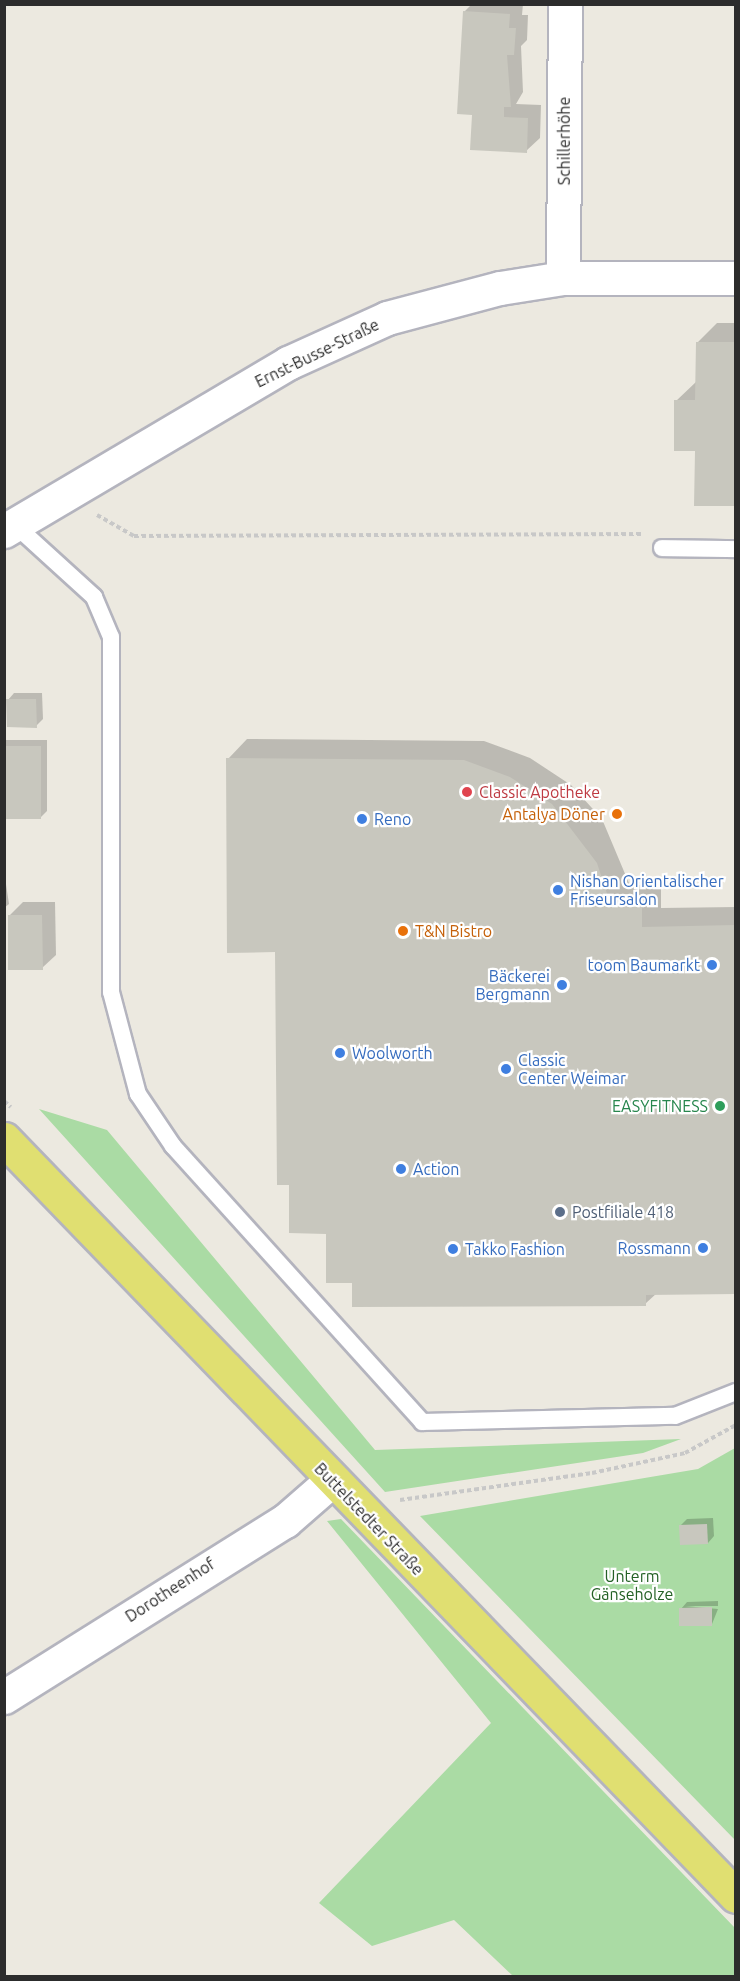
<!DOCTYPE html>
<meta charset="utf-8">
<style>
body{margin:0}
#map{position:relative;width:740px;height:1981px;overflow:hidden;background:#ece9e0;font-family:Ubuntu,sans-serif}
div>[style]{position:absolute}
[style*='--x']{left:calc(var(--x)*1px);top:calc(var(--y)*1px);width:calc(var(--w)*1px);rotate:calc(var(--a)*1deg)}
.green>*{inset:0;background:#aadba4}
.shadow>*{inset:0;background:#0003}
.building>*{inset:0;background:#c8c7be}
.path>*{height:4px;margin-top:-2px;transform-origin:0;background:repeating-linear-gradient(90deg,#c8c8c8 0 4.5px,transparent 0 7.5px)}
.roads{filter:drop-shadow(2px 0 #b4b4be) drop-shadow(-2px 0 #b4b4be) drop-shadow(0 2px #b4b4be) drop-shadow(0 -2px #b4b4be)}
.lane>*{height:16px;margin:-8px;padding:0 8px;transform-origin:8px;border-radius:8px;background:#fff}
.street>*{height:33px;margin:-16.5px;padding:0 16.5px;transform-origin:16.5px;border-radius:16.5px;background:#fff}
.primary>*{height:33px;margin:-16.5px;padding:0 16.5px;transform-origin:16.5px;border-radius:16.5px;background:#e0df71}
.dots>*{width:16px;height:16px;translate:-50% -50%;box-sizing:border-box;border:3px solid #fff;border-radius:50%}
span{translate:-50% -50%;white-space:nowrap;text-align:center;line-height:1.15;-webkit-text-stroke:4.5px #fff;paint-order:stroke}
.street-label{font-size:16px;color:#2c2c2c}
.health-label{font-size:16px;color:#be3a42}
.left{translate:0 -50%;text-align:left}
.food-label{font-size:16px;color:#c56008}
.right{translate:-100% -50%;text-align:right}
.shop-label{font-size:16px;color:#366cbe}
.leisure-label{font-size:16px;color:#27864d}
.service-label{font-size:16px;color:#4e5e75}
.park-label{font-size:16px;color:#246125}
.frame{position:absolute;inset:0;border:6px solid #2c2c2c;pointer-events:none}
</style>
<div id="map">
<div class="green">
<i style="clip-path:polygon(39px 1109px,107px 1130px,375px 1450px,681px 1439px,643px 1453px,385px 1492px)"></i>
<i style="clip-path:polygon(735px 1448px,735px 1840px,420px 1516px,698px 1469px)"></i>
<i style="clip-path:polygon(341px 1519px,735px 1928px,735px 1976px,513px 1976px,454px 1920px,372px 1946px,319px 1903px,491px 1723px,327px 1521px)"></i>
</div>
<div class="shadow">
<i style="clip-path:polygon(472px 4px,523px 4px,522px 15px,528px 15px,527px 40px,521px 46px,523px 92px,516px 104px,541px 105px,540px 138px,526px 151px,474px 114px,464px 12px)"></i>
<i style="clip-path:polygon(717px 323px,736px 323px,736px 504px,696px 504px,696px 450px,676px 401px,697px 381px,697px 343px)"></i>
<i style="clip-path:polygon(14px 693px,42px 693px,43px 719px,36px 726px,8px 700px)"></i>
<i style="clip-path:polygon(247px 739px,484px 741px,530px 758px,571px 785px,602px 819px,631px 888px,661px 878px,661px 908px,736px 907px,736px 1292px,657px 1293px,645px 1304px,353px 1281px,328px 1232px,290px 1183px,277px 951px,228px 759px)"></i>
<i style="clip-path:polygon(4px 740px,47px 740px,47px 811px,40px 818px,4px 817px)"></i>
<i style="clip-path:polygon(4px 871px,9px 904px,4px 908px)"></i>
<i style="clip-path:polygon(23px 902px,55px 902px,56px 955px,42px 968px,9px 916px)"></i>
<i style="clip-path:polygon(713px 1518px,714px 1536px,708px 1543px,680px 1526px,687px 1519px)"></i>
<i style="clip-path:polygon(718px 1601px,718px 1606px,685px 1606px,718px 1609px,712px 1624px,681px 1609px,687px 1602px)"></i>
</div>
<div class="building">
<i style="clip-path:polygon(463px 11px,510px 14px,509px 28px,516px 28px,514px 55px,507px 55px,511px 107px,504px 107px,504px 117px,528px 118px,527px 153px,470px 150px,472px 115px,457px 114px)"></i>
<i style="clip-path:polygon(696px 342px,735px 342px,735px 506px,694px 506px,695px 451px,674px 451px,674px 400px,695px 400px)"></i>
<i style="clip-path:polygon(6px 699px,36px 699px,37px 728px,7px 727px)"></i>
<i style="clip-path:polygon(4px 746px,41px 746px,41px 819px,4px 819px)"></i>
<i style="clip-path:polygon(226px 758px,464px 760px,510px 777px,552px 804px,597px 863px,611px 906px,642px 897px,642px 927px,735px 925px,735px 1294px,646px 1295px,646px 1306px,352px 1307px,352px 1283px,326px 1283px,326px 1234px,289px 1233px,289px 1185px,277px 1185px,275px 952px,227px 953px)"></i>
<i style="clip-path:polygon(8px 915px,42px 915px,43px 970px,8px 970px)"></i>
<i style="clip-path:polygon(707px 1524px,708px 1544px,680px 1545px,679px 1525px)"></i>
<i style="clip-path:polygon(712px 1607px,712px 1626px,679px 1626px,679px 1608px)"></i>
</div>
<div class="path">
<i style="--x:97;--y:515;--w:43;--a:29.6"></i>
<i style="--x:134;--y:536;--w:508;--a:-0.23"></i>
<i style="--x:4;--y:1101;--w:9;--a:41"></i>
<i style="--x:400;--y:1500;--w:194;--a:-8"></i>
<i style="--x:592;--y:1473;--w:95;--a:-12.1"></i>
<i style="--x:685;--y:1453;--w:58;--a:-28.8"></i>
</div>
<div class="roads">
<div class="lane">
<i style="--x:15;--y:525;--w:107;--a:42.3"></i>
<i style="--x:94;--y:597;--w:43;--a:67"></i>
<i style="--x:111;--y:637;--w:355;--a:90"></i>
<i style="--x:111;--y:992;--w:106;--a:75.2"></i>
<i style="--x:138;--y:1094;--w:63;--a:56.1"></i>
<i style="--x:173;--y:1146;--w:372;--a:47.9"></i>
<i style="--x:422;--y:1422;--w:253;--a:-1.4"></i>
<i style="--x:675;--y:1416;--w:66;--a:-21.5"></i>
<i style="--x:662;--y:548;--w:74;--a:0.8"></i>
</div>
<div class="street">
<i style="--x:563;--y:278;--w:274;--a:-89.6"></i>
<i style="--x:4;--y:531;--w:330;--a:-30.6"></i>
<i style="--x:288;--y:363;--w:109;--a:-24.4"></i>
<i style="--x:387;--y:318;--w:117;--a:-14.9"></i>
<i style="--x:500;--y:288;--w:64;--a:-9"></i>
<i style="--x:563;--y:278;--w:173;--a:0"></i>
<i style="--x:4;--y:1697;--w:332;--a:-32.1"></i>
<i style="--x:285;--y:1521;--w:62;--a:-41.1"></i>
</div>
<div class="primary">
<i style="--x:4;--y:1139;--w:1053;--a:45.96"></i>
</div>
</div>
<div class="dots">
<i style="left:467px;top:792px;background:#e0444e"></i>
<i style="left:617px;top:814px;background:#e8710a"></i>
<i style="left:362px;top:819px;background:#3f7fe0"></i>
<i style="left:558px;top:890px;background:#3f7fe0"></i>
<i style="left:403px;top:931px;background:#e8710a"></i>
<i style="left:712px;top:965px;background:#3f7fe0"></i>
<i style="left:562px;top:985px;background:#3f7fe0"></i>
<i style="left:340px;top:1053px;background:#3f7fe0"></i>
<i style="left:506px;top:1069px;background:#3f7fe0"></i>
<i style="left:720px;top:1106px;background:#2e9e5b"></i>
<i style="left:401px;top:1169px;background:#3f7fe0"></i>
<i style="left:560px;top:1212px;background:#5c6f8a"></i>
<i style="left:703px;top:1248px;background:#3f7fe0"></i>
<i style="left:453px;top:1249px;background:#3f7fe0"></i>
</div>
<div class="street-label">
<span style="left:564px;top:141px;rotate:-90deg">Schillerhöhe</span>
<span style="left:317px;top:353px;rotate:-26deg">Ernst-Busse-Straße</span>
<span style="left:369px;top:1519px;rotate:46deg">Buttelstedter Straße</span>
<span style="left:170px;top:1590px;rotate:-33deg">Dorotheenhof</span>
</div>
<div class="health-label">
<span class="left" style="left:479px;top:792px">Classic Apotheke</span>
</div>
<div class="food-label">
<span class="right" style="left:605px;top:814px">Antalya Döner</span>
<span class="left" style="left:415px;top:931px">T&amp;N Bistro</span>
</div>
<div class="shop-label">
<span class="left" style="left:374px;top:819px">Reno</span>
<span class="left" style="left:570px;top:890px">Nishan Orientalischer<br>Friseursalon</span>
<span class="right" style="left:700px;top:965px">toom Baumarkt</span>
<span class="right" style="left:550px;top:985px">Bäckerei<br>Bergmann</span>
<span class="left" style="left:352px;top:1053px">Woolworth</span>
<span class="left" style="left:518px;top:1069px">Classic<br>Center Weimar</span>
<span class="left" style="left:413px;top:1169px">Action</span>
<span class="right" style="left:691px;top:1248px">Rossmann</span>
<span class="left" style="left:465px;top:1249px">Takko Fashion</span>
</div>
<div class="leisure-label">
<span class="right" style="left:708px;top:1106px">EASYFITNESS</span>
</div>
<div class="service-label">
<span class="left" style="left:572px;top:1212px">Postfiliale 418</span>
</div>
<div class="park-label">
<span style="left:632px;top:1585px">Unterm<br>Gänseholze</span>
</div>
<div class="frame"></div>
</div>
